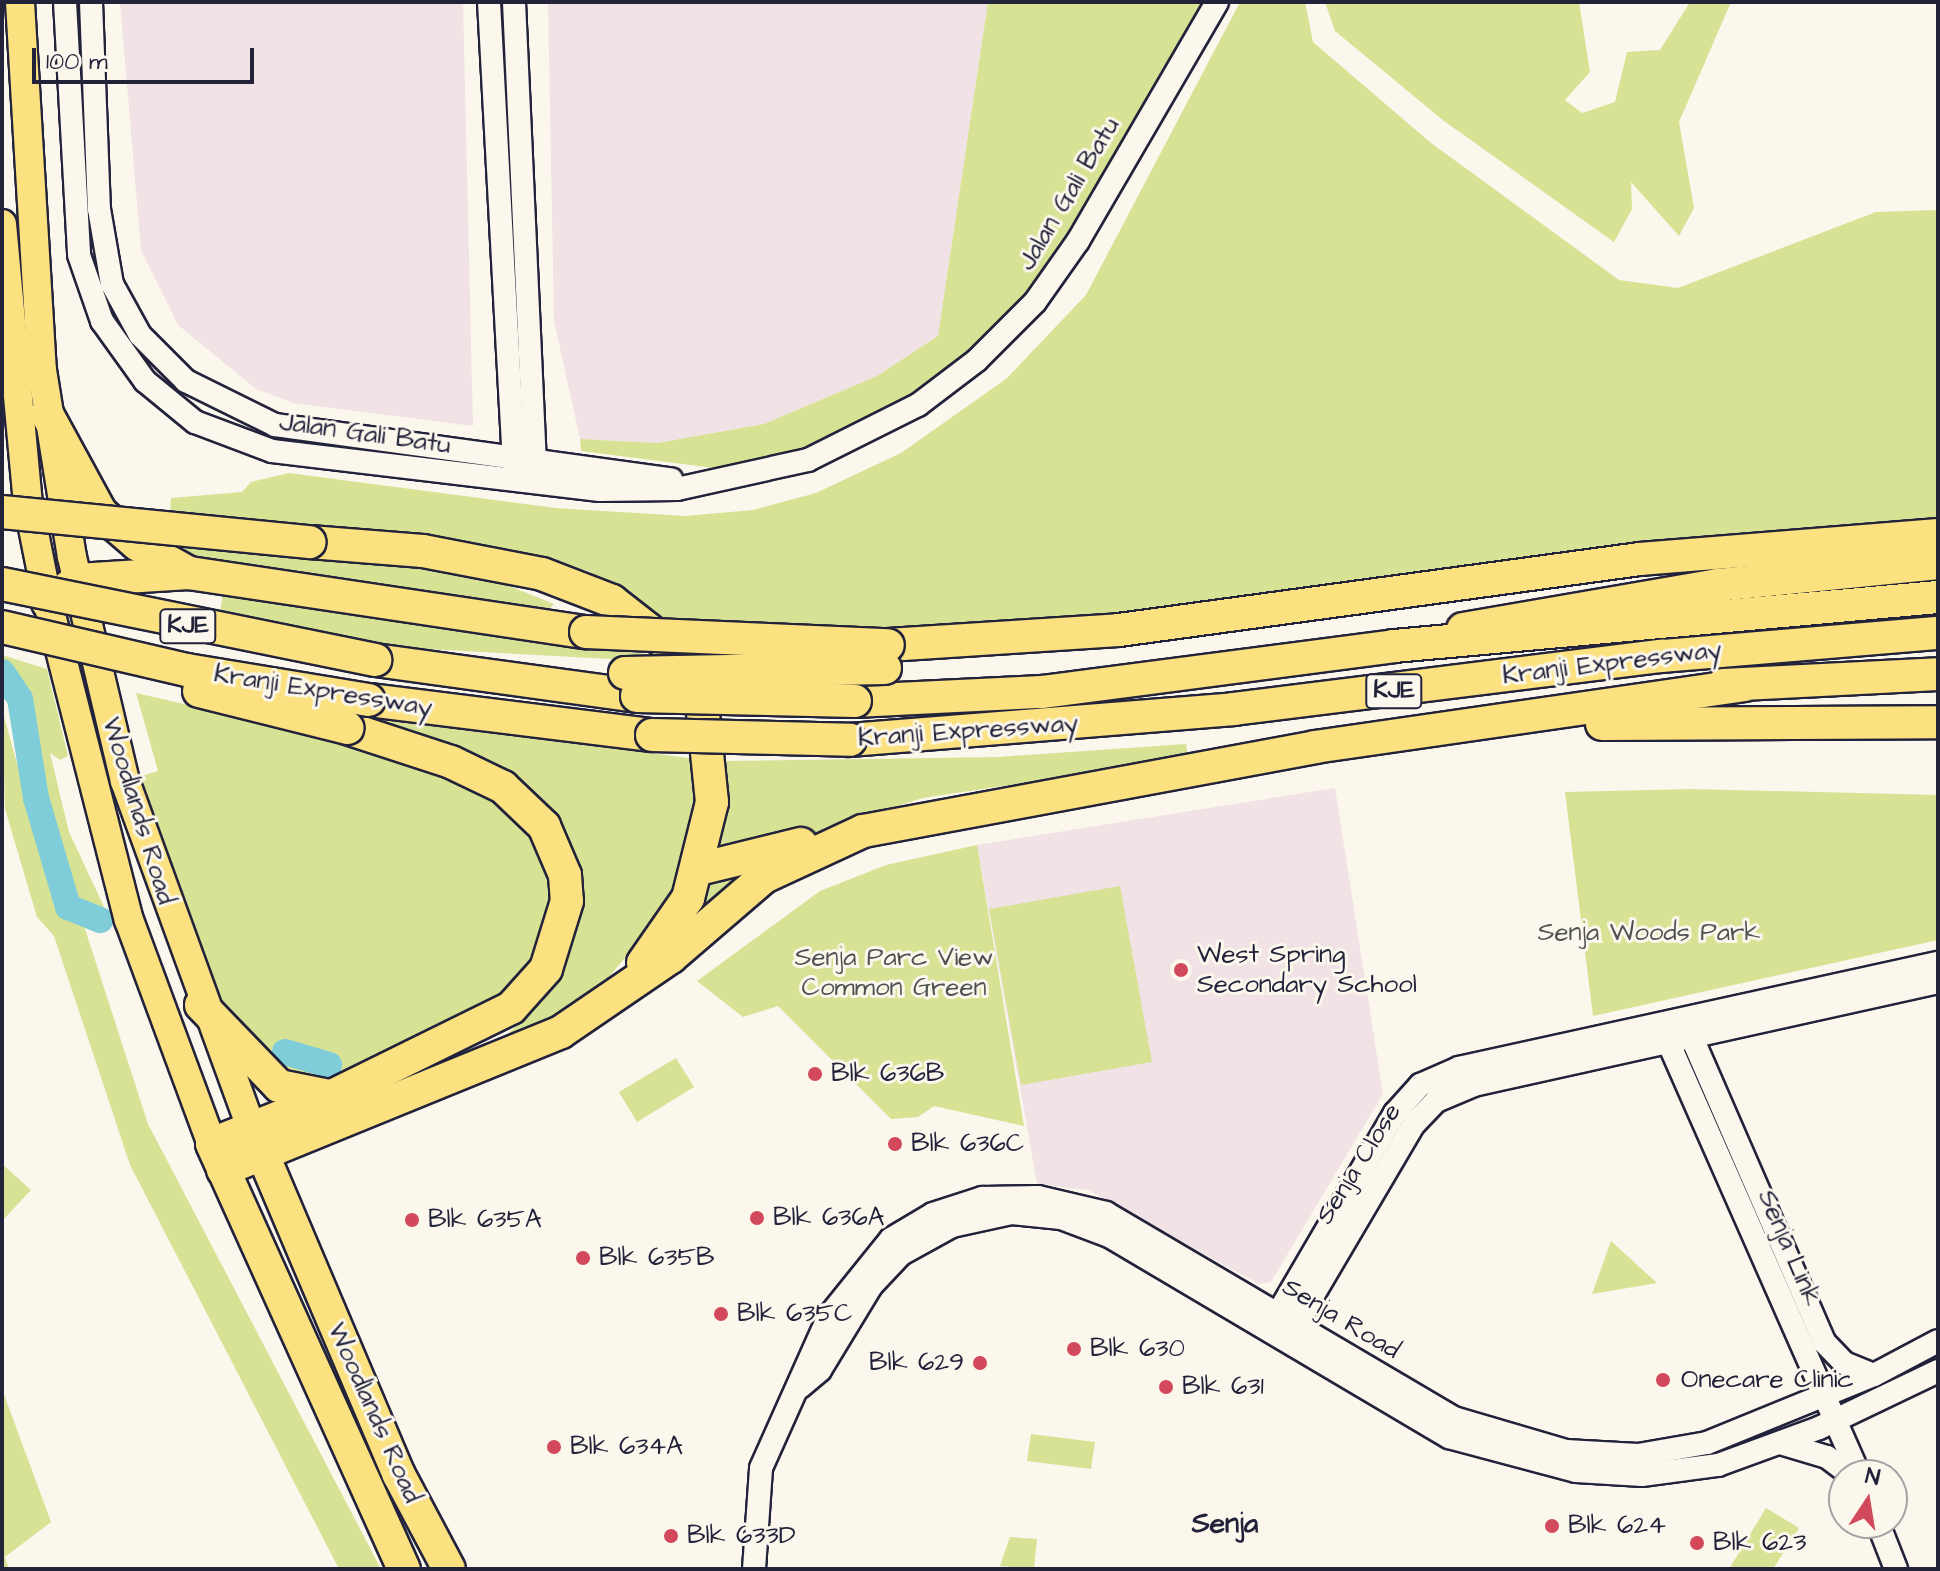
<!DOCTYPE html>
<style>
body{margin:0}
#map{position:relative;width:1940px;height:1571px;overflow:hidden;background:#fbf7ec;font-family:"Architects Daughter",sans-serif}
div>[style]{position:absolute}
[style*='--x']{left:calc(var(--x)*1px);top:calc(var(--y)*1px);width:calc(var(--w)*1px);rotate:calc(var(--a)*1deg)}
.built>*{inset:0;background:#f1e2e5}
.green>*{inset:0;background:#d7e295}
.river>*{height:26px;margin:-13px;padding:0 13px;transform-origin:13px;border-radius:13px;background:#7ecdd9}
.roads{filter:drop-shadow(2px 0 #22223b) drop-shadow(-2px 0 #22223b) drop-shadow(0 2px #22223b) drop-shadow(0 -2px #22223b)}
.minor>*{height:22px;margin:-11px;padding:0 11px;transform-origin:11px;border-radius:11px;background:#fbf7ec}
.major>*{height:28px;margin:-14px;padding:0 14px;transform-origin:14px;border-radius:14px;background:#fbe180}
.highway>*{height:32px;margin:-16px;padding:0 16px;transform-origin:16px;border-radius:16px;background:#fbe180}
.bridges{filter:drop-shadow(2px 0 #22223b) drop-shadow(-2px 0 #22223b) drop-shadow(0 2px #22223b) drop-shadow(0 -2px #22223b)}
.highway-bridge>*{height:32px;margin:-16px;padding:0 16px;transform-origin:16px;border-radius:16px;background:#fbe180}
.dots>*{width:22px;height:22px;translate:-50% -50%;box-sizing:border-box;border:4px solid #fbf7ec;border-radius:50%}
span{translate:-50% -50%;white-space:nowrap;text-align:center;line-height:1.15;-webkit-text-stroke:6px #fbf7ec;paint-order:stroke}
.shield-label span{padding:2px 6px;background:#fbf7ec;border:2px solid;border-radius:6px;-webkit-text-stroke-width:0}
.shield-label{font-size:24px;color:#22223b;font-weight:700}
.street-label{font-size:26px;color:#22223b}
.park-label{font-size:26px;color:#4f5252}
.poi-label{font-size:26px;color:#22223b}
.left{translate:0 -50%;text-align:left}
.right{translate:-100% -50%;text-align:right}
.neighbourhood-label{font-size:28px;color:#22223b;font-weight:700}
.frame{position:absolute;inset:0;border:4px solid #22223b;pointer-events:none}
.north{position:absolute;left:1828px;top:1459px;width:80px;height:80px;box-sizing:border-box;background:#fbf7ec;border:2px solid #a4a2a5;border-radius:50%;rotate:12deg;font-size:22px;font-weight:700;line-height:32px;text-align:center;color:#22223b}
.north::after{content:'';display:block;margin:auto;width:28px;height:36px;background:#d1495b;clip-path:polygon(50% 0,100% 100%,50% 72%,0 100%)}
.scale{position:absolute;left:32px;top:48px;width:222px;height:36px;box-sizing:border-box;border:4px solid #22223b;border-top:0;padding-left:10px;font-size:24px;line-height:28px;white-space:nowrap;color:#22223b;-webkit-text-stroke:6px #fbf7ec;paint-order:stroke}
</style>
<div id="map">
<div class="built">
<i style="clip-path:polygon(120px 2px,463px 2px,473px 426px,293px 403px,256px 389px,178px 325px,141px 250px)"></i>
<i style="clip-path:polygon(548px 2px,988px 2px,938px 336px,877px 376px,764px 424px,657px 443px,580px 439px,554px 321px)"></i>
<i style="clip-path:polygon(1335px 788px,1383px 1094px,1271px 1282px,1259px 1284px,1088px 1190px,1037px 1184px,977px 845px)"></i>
</div>
<div class="green">
<i style="clip-path:polygon(988px 2px,1203px 2px,1072px 237px,1029px 296px,972px 355px,911px 398px,804px 450px,722px 469px,581px 451px,580px 439px,657px 443px,764px 424px,877px 376px,938px 336px)"></i>
<i style="clip-path:polygon(1240px 2px,1305px 2px,1313px 42px,1431px 143px,1619px 280px,1678px 288px,1876px 212px,1938px 210px,1938px 522px,1308px 596px,877px 637px,661px 620px,588px 571px,506px 549px,170px 519px,171px 498px,242px 492px,251px 482px,289px 473px,555px 508px,685px 516px,753px 510px,816px 493px,901px 453px,1006px 379px,1086px 295px)"></i>
<i style="clip-path:polygon(1325px 2px,1579px 2px,1590px 72px,1565px 100px,1582px 113px,1615px 102px,1627px 52px,1660px 50px,1690px 2px,1731px 2px,1679px 122px,1694px 208px,1679px 236px,1631px 182px,1632px 209px,1614px 242px,1444px 121px,1335px 31px)"></i>
<i style="clip-path:polygon(163px 543px,421px 566px,499px 582px,554px 604px,542px 617px,194px 559px)"></i>
<i style="clip-path:polygon(223px 591px,642px 653px,649px 661px,427px 649px,318px 634px,220px 613px)"></i>
<i style="clip-path:polygon(2px 655px,47px 669px,68px 756px,60px 760px,50px 753px,69px 832px,105px 909px,69px 896px,25px 698px)"></i>
<i style="clip-path:polygon(136px 693px,332px 738px,324px 710px,703px 760px,679px 894px,602px 985px,511px 1041px,507px 1035px,555px 987px,536px 971px,507px 1001px,306px 1090px,221px 1011px,143px 802px,142px 776px,158px 771px)"></i>
<i style="clip-path:polygon(2px 709px,56px 905px,84px 926px,148px 1124px,381px 1569px,339px 1569px,130px 1165px,54px 936px,37px 917px,5px 809px)"></i>
<i style="clip-path:polygon(1186px 744px,1188px 758px,923px 798px,858px 818px,793px 843px,698px 915px,692px 909px,723px 804px,724px 761px,998px 757px)"></i>
<i style="clip-path:polygon(1692px 789px,1938px 795px,1938px 940px,1593px 1016px,1565px 792px)"></i>
<i style="clip-path:polygon(977px 845px,1024px 1126px,934px 1106px,918px 1117px,891px 1119px,778px 1006px,743px 1017px,697px 981px,820px 891px,886px 865px)"></i>
<i style="clip-path:polygon(1120px 886px,1152px 1062px,1021px 1085px,989px 909px)"></i>
<i style="clip-path:polygon(676px 1058px,694px 1087px,637px 1122px,619px 1092px)"></i>
<i style="clip-path:polygon(2px 1164px,31px 1190px,2px 1221px)"></i>
<i style="clip-path:polygon(1611px 1241px,1657px 1283px,1592px 1294px)"></i>
<i style="clip-path:polygon(2px 1389px,51px 1522px,5px 1557px,9px 1569px,2px 1569px)"></i>
<i style="clip-path:polygon(1031px 1434px,1095px 1442px,1091px 1469px,1027px 1461px)"></i>
<i style="clip-path:polygon(1766px 1508px,1799px 1528px,1773px 1569px,1729px 1569px)"></i>
<i style="clip-path:polygon(1010px 1537px,1037px 1539px,1034px 1569px,1000px 1566px)"></i>
</div>
<div class="river">
<i style="--x:2;--y:672;--w:32;--a:56"></i>
<i style="--x:20;--y:699;--w:100;--a:80.8"></i>
<i style="--x:36;--y:798;--w:114;--a:73.6"></i>
<i style="--x:68;--y:907;--w:35;--a:22"></i>
<i style="--x:285;--y:1052;--w:46;--a:16.5"></i>
</div>
<div class="roads">
<div class="minor">
<i style="--x:65;--y:2;--w:253;--a:86.8"></i>
<i style="--x:79;--y:255;--w:70;--a:70.8"></i>
<i style="--x:102;--y:321;--w:74;--a:54.4"></i>
<i style="--x:145;--y:381;--w:65;--a:39.4"></i>
<i style="--x:195;--y:422;--w:82;--a:20.6"></i>
<i style="--x:272;--y:451;--w:330;--a:6.8"></i>
<i style="--x:600;--y:490;--w:77;--a:-0.7"></i>
<i style="--x:677;--y:489;--w:134;--a:-12.5"></i>
<i style="--x:808;--y:460;--w:123;--a:-26.6"></i>
<i style="--x:918;--y:405;--w:74;--a:-37.3"></i>
<i style="--x:977;--y:360;--w:82;--a:-45"></i>
<i style="--x:1035;--y:302;--w:75;--a:-54.8"></i>
<i style="--x:1078;--y:241;--w:276;--a:-59.8"></i>
<i style="--x:91;--y:2;--w:207;--a:87.8"></i>
<i style="--x:99;--y:209;--w:76;--a:80.2"></i>
<i style="--x:112;--y:284;--w:58;--a:61.2"></i>
<i style="--x:140;--y:335;--w:65;--a:45"></i>
<i style="--x:186;--y:381;--w:99;--a:26.3"></i>
<i style="--x:275;--y:425;--w:400;--a:7.8"></i>
<i style="--x:489;--y:2;--w:467;--a:86.9"></i>
<i style="--x:514;--y:2;--w:466;--a:87.4"></i>
<i style="--x:1686;--y:1024;--w:347;--a:66.5"></i>
<i style="--x:1824;--y:1342;--w:29;--a:46"></i>
<i style="--x:1844;--y:1363;--w:32;--a:22"></i>
<i style="--x:1663;--y:1030;--w:486;--a:66.2"></i>
<i style="--x:1270;--y:1327;--w:248;--a:-59.7"></i>
<i style="--x:1395;--y:1113;--w:38;--a:-48"></i>
<i style="--x:1420;--y:1085;--w:43;--a:-23.6"></i>
<i style="--x:1459;--y:1068;--w:490;--a:-12.4"></i>
<i style="--x:1289;--y:1336;--w:246;--a:-59.5"></i>
<i style="--x:1414;--y:1124;--w:32;--a:-46"></i>
<i style="--x:1436;--y:1101;--w:41;--a:-22.8"></i>
<i style="--x:1474;--y:1085;--w:475;--a:-12.5"></i>
<i style="--x:800;--y:1387;--w:26;--a:-40"></i>
<i style="--x:820;--y:1370;--w:98;--a:-58.7"></i>
<i style="--x:871;--y:1286;--w:44;--a:-46.8"></i>
<i style="--x:901;--y:1254;--w:58;--a:-28.8"></i>
<i style="--x:952;--y:1226;--w:61;--a:-12.2"></i>
<i style="--x:1012;--y:1213;--w:49;--a:5.8"></i>
<i style="--x:1061;--y:1218;--w:51;--a:20.6"></i>
<i style="--x:1109;--y:1236;--w:395;--a:30.6"></i>
<i style="--x:1449;--y:1437;--w:131;--a:15"></i>
<i style="--x:1576;--y:1471;--w:66;--a:3.5"></i>
<i style="--x:1642;--y:1475;--w:77;--a:-7.5"></i>
<i style="--x:1718;--y:1465;--w:108;--a:-20.1"></i>
<i style="--x:1819;--y:1428;--w:132;--a:-25.6"></i>
<i style="--x:1780;--y:1443;--w:49;--a:16.6"></i>
<i style="--x:1827;--y:1457;--w:30;--a:37"></i>
<i style="--x:1878;--y:1523;--w:49;--a:68.6"></i>
<i style="--x:754;--y:1569;--w:101;--a:-86"></i>
<i style="--x:761;--y:1468;--w:167;--a:-65.9"></i>
<i style="--x:829;--y:1316;--w:99;--a:-51.2"></i>
<i style="--x:891;--y:1239;--w:49;--a:-30.8"></i>
<i style="--x:933;--y:1214;--w:52;--a:-18.1"></i>
<i style="--x:982;--y:1198;--w:56;--a:-1"></i>
<i style="--x:1038;--y:1197;--w:70;--a:13.2"></i>
<i style="--x:1106;--y:1213;--w:404;--a:30.5"></i>
<i style="--x:1454;--y:1418;--w:117;--a:16.4"></i>
<i style="--x:1566;--y:1451;--w:72;--a:3.2"></i>
<i style="--x:1638;--y:1455;--w:70;--a:-9.9"></i>
<i style="--x:1707;--y:1443;--w:180;--a:-22.2"></i>
<i style="--x:1874;--y:1375;--w:72;--a:-28"></i>
</div>
<div class="major">
<i style="--x:20;--y:2;--w:369;--a:86.6"></i>
<i style="--x:42;--y:370;--w:189;--a:80.9"></i>
<i style="--x:72;--y:557;--w:230;--a:76.7"></i>
<i style="--x:125;--y:781;--w:371;--a:70"></i>
<i style="--x:2;--y:224;--w:280;--a:84.7"></i>
<i style="--x:28;--y:503;--w:102;--a:78.7"></i>
<i style="--x:48;--y:603;--w:327;--a:75.7"></i>
<i style="--x:129;--y:920;--w:239;--a:69.7"></i>
</div>
<div class="highway">
<i style="--x:47;--y:414;--w:113;--a:61.4"></i>
<i style="--x:101;--y:513;--w:48;--a:40.7"></i>
<i style="--x:137;--y:544;--w:60;--a:29.1"></i>
<i style="--x:310;--y:542;--w:113;--a:4.6"></i>
<i style="--x:423;--y:551;--w:121;--a:10.9"></i>
<i style="--x:542;--y:574;--w:75;--a:21.1"></i>
<i style="--x:612;--y:601;--w:83;--a:38.1"></i>
<i style="--x:677;--y:652;--w:48;--a:60.3"></i>
<i style="--x:701;--y:694;--w:109;--a:84.2"></i>
<i style="--x:712;--y:802;--w:99;--a:104"></i>
<i style="--x:688;--y:898;--w:79;--a:124.7"></i>
<i style="--x:48;--y:603;--w:37;--a:-38"></i>
<i style="--x:77;--y:580;--w:112;--a:-3.6"></i>
<i style="--x:189;--y:573;--w:401;--a:8.5"></i>
<i style="--x:1463;--y:629;--w:259;--a:-9.8"></i>
<i style="--x:1718;--y:585;--w:221;--a:-5.7"></i>
<i style="--x:888;--y:645;--w:231;--a:-3.7"></i>
<i style="--x:1119;--y:630;--w:526;--a:-7.76"></i>
<i style="--x:1640;--y:559;--w:299;--a:-4.6"></i>
<i style="--x:375;--y:660;--w:264;--a:7.8"></i>
<i style="--x:1723;--y:685;--w:215;--a:-2.9"></i>
<i style="--x:369;--y:700;--w:285;--a:7.1"></i>
<i style="--x:855;--y:701;--w:187;--a:-2.8"></i>
<i style="--x:1042;--y:692;--w:355;--a:-7.4"></i>
<i style="--x:1394;--y:646;--w:546;--a:-5.15"></i>
<i style="--x:1602;--y:724;--w:336;--a:-0.3"></i>
<i style="--x:347;--y:728;--w:109;--a:18.1"></i>
<i style="--x:451;--y:762;--w:58;--a:25.7"></i>
<i style="--x:503;--y:787;--w:57;--a:43.6"></i>
<i style="--x:544;--y:826;--w:53;--a:66.8"></i>
<i style="--x:565;--y:875;--w:26;--a:86"></i>
<i style="--x:567;--y:901;--w:71;--a:107.2"></i>
<i style="--x:546;--y:969;--w:52;--a:131.9"></i>
<i style="--x:511;--y:1008;--w:199;--a:153.8"></i>
<i style="--x:332;--y:1096;--w:129;--a:158.2"></i>
<i style="--x:212;--y:1144;--w:466;--a:65.7"></i>
<i style="--x:850;--y:740;--w:385;--a:-4.6"></i>
<i style="--x:1234;--y:709;--w:431;--a:-7.1"></i>
<i style="--x:1662;--y:656;--w:277;--a:-4.8"></i>
<i style="--x:699;--y:869;--w:105;--a:-13.8"></i>
<i style="--x:201;--y:1005;--w:112;--a:46.1"></i>
<i style="--x:279;--y:1086;--w:51;--a:11.3"></i>
<i style="--x:255;--y:1136;--w:368;--a:67"></i>
<i style="--x:399;--y:1475;--w:106;--a:62"></i>
<i style="--x:223;--y:1170;--w:365;--a:-22.2"></i>
<i style="--x:561;--y:1032;--w:133;--a:-34.3"></i>
<i style="--x:671;--y:957;--w:123;--a:-40.7"></i>
<i style="--x:764;--y:877;--w:109;--a:-24.9"></i>
<i style="--x:863;--y:831;--w:460;--a:-10.5"></i>
<i style="--x:1315;--y:747;--w:433;--a:-8.2"></i>
</div>
</div>
<div class="bridges">
<div class="highway-bridge">
<i style="--x:2;--y:512;--w:309;--a:5.6"></i>
<i style="--x:2;--y:584;--w:381;--a:11.5"></i>
<i style="--x:2;--y:627;--w:190;--a:13.1"></i>
<i style="--x:187;--y:670;--w:184;--a:9.4"></i>
<i style="--x:586;--y:632;--w:302;--a:2.5"></i>
<i style="--x:625;--y:673;--w:260;--a:-1.1"></i>
<i style="--x:199;--y:691;--w:153;--a:14"></i>
<i style="--x:637;--y:696;--w:218;--a:1.3"></i>
<i style="--x:652;--y:735;--w:198;--a:1.4"></i>
</div>
</div>
<div class="dots">
<i style="left:1181px;top:970px;background:#d1495b"></i>
<i style="left:815px;top:1074px;background:#d1495b"></i>
<i style="left:895px;top:1144px;background:#d1495b"></i>
<i style="left:757px;top:1218px;background:#d1495b"></i>
<i style="left:412px;top:1220px;background:#d1495b"></i>
<i style="left:583px;top:1258px;background:#d1495b"></i>
<i style="left:721px;top:1314px;background:#d1495b"></i>
<i style="left:1074px;top:1349px;background:#d1495b"></i>
<i style="left:980px;top:1363px;background:#d1495b"></i>
<i style="left:1663px;top:1380px;background:#d1495b"></i>
<i style="left:1166px;top:1387px;background:#d1495b"></i>
<i style="left:554px;top:1447px;background:#d1495b"></i>
<i style="left:1552px;top:1526px;background:#d1495b"></i>
<i style="left:671px;top:1536px;background:#d1495b"></i>
<i style="left:1697px;top:1543px;background:#d1495b"></i>
</div>
<div class="shield-label">
<span style="left:188px;top:626px">KJE</span>
<span style="left:1394px;top:691px">KJE</span>
</div>
<div class="street-label">
<span style="left:1069px;top:194px;rotate:-59deg">Jalan Gali Batu</span>
<span style="left:365px;top:434px;rotate:8deg">Jalan Gali Batu</span>
<span style="left:1612px;top:663px;rotate:-7deg">Kranji Expressway</span>
<span style="left:323px;top:691px;rotate:9deg">Kranji Expressway</span>
<span style="left:968px;top:731px;rotate:-4deg">Kranji Expressway</span>
<span style="left:138px;top:811px;rotate:73deg">Woodlands Road</span>
<span style="left:1359px;top:1164px;rotate:-58deg">Senja Close</span>
<span style="left:1789px;top:1248px;rotate:67deg">Senja Link</span>
<span style="left:1341px;top:1319px;rotate:31deg">Senja Road</span>
<span style="left:374px;top:1413px;rotate:66deg">Woodlands Road</span>
</div>
<div class="park-label">
<span style="left:1649px;top:933px">Senja Woods Park</span>
<span style="left:894px;top:973px">Senja Parc View<br>Common Green</span>
</div>
<div class="poi-label">
<span class="left" style="left:1197px;top:970px">West Spring<br>Secondary School</span>
<span class="left" style="left:831px;top:1074px">Blk 636B</span>
<span class="left" style="left:911px;top:1144px">Blk 636C</span>
<span class="left" style="left:773px;top:1218px">Blk 636A</span>
<span class="left" style="left:428px;top:1220px">Blk 635A</span>
<span class="left" style="left:599px;top:1258px">Blk 635B</span>
<span class="left" style="left:737px;top:1314px">Blk 635C</span>
<span class="left" style="left:1090px;top:1349px">Blk 630</span>
<span class="right" style="left:964px;top:1363px">Blk 629</span>
<span class="left" style="left:1681px;top:1380px">Onecare Clinic</span>
<span class="left" style="left:1182px;top:1387px">Blk 631</span>
<span class="left" style="left:570px;top:1447px">Blk 634A</span>
<span class="left" style="left:1568px;top:1526px">Blk 624</span>
<span class="left" style="left:687px;top:1536px">Blk 633D</span>
<span class="left" style="left:1713px;top:1543px">Blk 623</span>
</div>
<div class="neighbourhood-label">
<span style="left:1225px;top:1524px">Senja</span>
</div>
<div class="frame"></div>
<div class="north">N</div>
<div class="scale">100 m</div>
</div>
